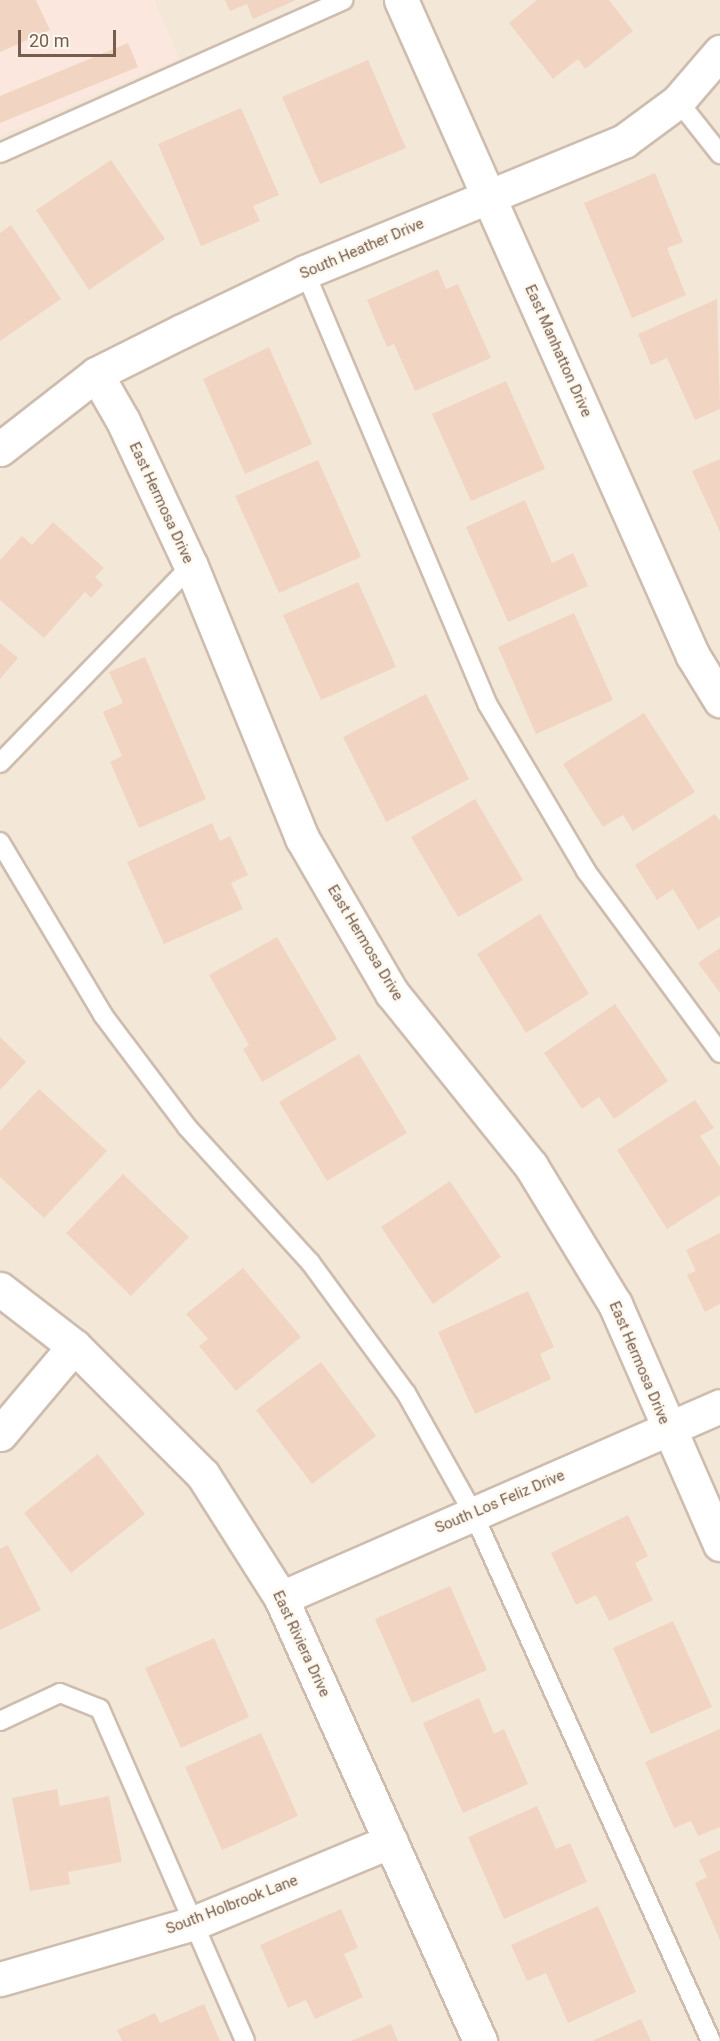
<!DOCTYPE html>
<style>
body{margin:0}
#map{position:relative;width:720px;height:2041px;overflow:hidden;background:#fcf5ea;font-family:Roboto,sans-serif}
div>[style]{position:absolute}
[style*='--x']{left:calc(var(--x)*1px);top:calc(var(--y)*1px);width:calc(var(--w)*1px);rotate:calc(var(--a)*1deg)}
.residential>*{inset:0;background:#f3e7d8}
.commercial>*{inset:0;background:#fce7de}
.building>*{inset:0;background:#f1d5c2}
.roads{filter:drop-shadow(2px 0 #cebdaf) drop-shadow(-2px 0 #cebdaf) drop-shadow(0 2px #cebdaf) drop-shadow(0 -2px #cebdaf)}
.lane>*{height:18px;margin:-9px;padding:0 9px;transform-origin:9px;border-radius:9px;background:#fff}
.street>*{height:33px;margin:-16.5px;padding:0 16.5px;transform-origin:16.5px;border-radius:16.5px;background:#fff}
span{translate:-50% -50%;white-space:nowrap;text-align:center;line-height:1.15;-webkit-text-stroke:5px #fef9f0;paint-order:stroke}
.street-label{font-size:15px;color:#765d4d}
.scale{position:absolute;left:18px;top:30px;width:98px;height:27px;box-sizing:border-box;border:3px solid #765d4d;border-top:0;padding-left:8px;font-size:18px;line-height:21px;white-space:nowrap;color:#765d4d;-webkit-text-stroke:4px #fef9f0;paint-order:stroke}
</style>
<div id="map">
<div class="residential">
<i style="clip-path:polygon(154px 0,720px 0,720px 2041px,0 2041px,0 136px,178px 58px)"></i>
</div>
<div class="commercial">
<i style="clip-path:polygon(0 0,154px 0,179px 58px,0 136px)"></i>
</div>
<div class="building">
<i style="clip-path:polygon(0 0,36px 0,50px 30px,0 52px)"></i>
<i style="clip-path:polygon(225px 0,296px 0,253px 19px,247px 4px,230px 11px)"></i>
<i style="clip-path:polygon(537px 0,609px 0,633px 31px,585px 69px,578px 59px,553px 79px,509px 23px)"></i>
<i style="clip-path:polygon(128px 43px,138px 67px,0 123px,0 96px)"></i>
<i style="clip-path:polygon(368px 60px,406px 148px,320px 184px,282px 97px)"></i>
<i style="clip-path:polygon(241px 108px,279px 195px,253px 206px,260px 221px,201px 246px,158px 144px)"></i>
<i style="clip-path:polygon(111px 160px,165px 239px,89px 290px,36px 210px)"></i>
<i style="clip-path:polygon(655px 173px,683px 242px,667px 248px,686px 295px,632px 318px,584px 203px)"></i>
<i style="clip-path:polygon(11px 225px,61px 299px,0 341px,0 233px)"></i>
<i style="clip-path:polygon(438px 269px,446px 289px,458px 284px,491px 358px,415px 391px,394px 344px,387px 347px,367px 300px)"></i>
<i style="clip-path:polygon(717px 299px,720px 409px,695px 420px,667px 358px,651px 365px,638px 334px)"></i>
<i style="clip-path:polygon(269px 347px,312px 444px,245px 474px,203px 379px)"></i>
<i style="clip-path:polygon(506px 381px,545px 469px,471px 501px,432px 414px)"></i>
<i style="clip-path:polygon(720px 459px,720px 532px,692px 471px)"></i>
<i style="clip-path:polygon(318px 460px,361px 557px,279px 593px,235px 496px)"></i>
<i style="clip-path:polygon(525px 500px,552px 563px,573px 553px,588px 586px,508px 622px,466px 527px)"></i>
<i style="clip-path:polygon(53px 522px,104px 568px,95px 577px,103px 585px,91px 598px,85px 592px,44px 638px,0 600px,0 560px,22px 536px,32px 545px)"></i>
<i style="clip-path:polygon(358px 582px,396px 667px,321px 700px,283px 615px)"></i>
<i style="clip-path:polygon(574px 613px,613px 700px,536px 734px,498px 647px)"></i>
<i style="clip-path:polygon(0 643px,18px 658px,0 679px)"></i>
<i style="clip-path:polygon(145px 657px,206px 799px,139px 828px,110px 762px,122px 756px,103px 712px,123px 703px,109px 672px)"></i>
<i style="clip-path:polygon(426px 694px,469px 779px,386px 822px,343px 737px)"></i>
<i style="clip-path:polygon(644px 713px,695px 792px,633px 831px,623px 815px,603px 827px,563px 764px)"></i>
<i style="clip-path:polygon(475px 799px,523px 880px,458px 917px,411px 837px)"></i>
<i style="clip-path:polygon(715px 814px,720px 821px,720px 916px,698px 930px,673px 889px,657px 900px,635px 865px)"></i>
<i style="clip-path:polygon(212px 823px,220px 841px,230px 836px,248px 875px,231px 883px,243px 909px,164px 944px,127px 862px)"></i>
<i style="clip-path:polygon(540px 914px,589px 994px,526px 1033px,477px 954px)"></i>
<i style="clip-path:polygon(277px 937px,337px 1039px,262px 1082px,243px 1049px,249px 1045px,209px 975px)"></i>
<i style="clip-path:polygon(720px 948px,720px 993px,698px 963px)"></i>
<i style="clip-path:polygon(615px 1004px,668px 1081px,614px 1119px,599px 1097px,582px 1109px,544px 1053px)"></i>
<i style="clip-path:polygon(0 1037px,26px 1062px,0 1090px)"></i>
<i style="clip-path:polygon(359px 1054px,407px 1133px,327px 1181px,279px 1102px)"></i>
<i style="clip-path:polygon(39px 1089px,107px 1151px,44px 1218px,0 1177px,0 1131px)"></i>
<i style="clip-path:polygon(695px 1100px,714px 1128px,700px 1136px,720px 1167px,720px 1195px,667px 1229px,617px 1150px)"></i>
<i style="clip-path:polygon(123px 1174px,189px 1237px,131px 1296px,66px 1233px)"></i>
<i style="clip-path:polygon(450px 1181px,501px 1257px,433px 1304px,381px 1227px)"></i>
<i style="clip-path:polygon(720px 1233px,720px 1304px,705px 1312px,687px 1275px,696px 1271px,686px 1250px)"></i>
<i style="clip-path:polygon(243px 1268px,301px 1337px,236px 1391px,199px 1346px,208px 1339px,186px 1314px)"></i>
<i style="clip-path:polygon(528px 1291px,554px 1347px,540px 1354px,551px 1379px,475px 1414px,438px 1332px)"></i>
<i style="clip-path:polygon(321px 1362px,376px 1436px,312px 1484px,256px 1410px)"></i>
<i style="clip-path:polygon(98px 1454px,145px 1514px,71px 1573px,24px 1513px)"></i>
<i style="clip-path:polygon(628px 1515px,648px 1556px,635px 1563px,653px 1600px,609px 1621px,596px 1595px,576px 1605px,551px 1553px)"></i>
<i style="clip-path:polygon(8px 1545px,41px 1610px,0 1630px,0 1549px)"></i>
<i style="clip-path:polygon(450px 1586px,487px 1670px,412px 1703px,375px 1619px)"></i>
<i style="clip-path:polygon(673px 1621px,712px 1707px,651px 1734px,613px 1648px)"></i>
<i style="clip-path:polygon(214px 1638px,249px 1717px,181px 1748px,145px 1668px)"></i>
<i style="clip-path:polygon(479px 1698px,494px 1734px,504px 1729px,528px 1784px,463px 1813px,423px 1723px)"></i>
<i style="clip-path:polygon(720px 1729px,720px 1827px,698px 1836px,691px 1821px,674px 1828px,645px 1762px)"></i>
<i style="clip-path:polygon(261px 1733px,298px 1816px,222px 1850px,185px 1767px)"></i>
<i style="clip-path:polygon(57px 1789px,60px 1806px,109px 1796px,122px 1862px,68px 1872px,70px 1884px,30px 1891px,12px 1798px)"></i>
<i style="clip-path:polygon(537px 1806px,556px 1849px,570px 1843px,587px 1882px,504px 1919px,468px 1837px)"></i>
<i style="clip-path:polygon(720px 1850px,720px 1940px,695px 1883px,707px 1877px,699px 1860px)"></i>
<i style="clip-path:polygon(598px 1906px,636px 1992px,568px 2023px,546px 1973px,527px 1981px,511px 1945px)"></i>
<i style="clip-path:polygon(341px 1909px,358px 1948px,344px 1954px,363px 1997px,315px 2019px,306px 2000px,288px 2008px,260px 1945px)"></i>
<i style="clip-path:polygon(204px 2004px,220px 2041px,122px 2041px,117px 2030px,155px 2013px,160px 2023px)"></i>
<i style="clip-path:polygon(641px 2019px,651px 2041px,592px 2041px)"></i>
<i style="clip-path:polygon(391px 2024px,398px 2041px,351px 2041px)"></i>
</div>
<div class="roads">
<div class="lane">
<i style="--x:678;--y:101;--w:68;--a:51.6"></i>
<i style="--x:0;--y:153;--w:376;--a:-24"></i>
<i style="--x:305;--y:272;--w:470;--a:67.1"></i>
<i style="--x:488;--y:705;--w:193;--a:59.4"></i>
<i style="--x:586;--y:871;--w:226;--a:53.6"></i>
<i style="--x:0;--y:763;--w:274;--a:-45.9"></i>
<i style="--x:0;--y:842;--w:201;--a:59.2"></i>
<i style="--x:103;--y:1015;--w:140;--a:53.1"></i>
<i style="--x:187;--y:1127;--w:183;--a:47.7"></i>
<i style="--x:310;--y:1262;--w:162;--a:53.8"></i>
<i style="--x:406;--y:1393;--w:137;--a:60.8"></i>
<i style="--x:473;--y:1513;--w:579;--a:65.74"></i>
<i style="--x:0;--y:1721;--w:66;--a:-25"></i>
<i style="--x:60;--y:1693;--w:43;--a:21.8"></i>
<i style="--x:100;--y:1709;--w:362;--a:66.4"></i>
</div>
<div class="street">
<i style="--x:401;--y:0;--w:718;--a:66.01"></i>
<i style="--x:693;--y:656;--w:52;--a:58.5"></i>
<i style="--x:96;--y:374;--w:54;--a:60.1"></i>
<i style="--x:123;--y:421;--w:160;--a:64.9"></i>
<i style="--x:191;--y:566;--w:294;--a:67.8"></i>
<i style="--x:302;--y:838;--w:179;--a:59.9"></i>
<i style="--x:392;--y:993;--w:222;--a:51.2"></i>
<i style="--x:531;--y:1166;--w:162;--a:58.7"></i>
<i style="--x:615;--y:1304;--w:262;--a:66.4"></i>
<i style="--x:0;--y:449;--w:122;--a:-38"></i>
<i style="--x:96;--y:374;--w:96;--a:-26.6"></i>
<i style="--x:182;--y:331;--w:136;--a:-25.6"></i>
<i style="--x:305;--y:272;--w:345;--a:-22.3"></i>
<i style="--x:624;--y:141;--w:67;--a:-36.5"></i>
<i style="--x:678;--y:101;--w:65;--a:-49.4"></i>
<i style="--x:0;--y:1289;--w:93;--a:37.6"></i>
<i style="--x:74;--y:1346;--w:182;--a:45"></i>
<i style="--x:203;--y:1475;--w:146;--a:57.6"></i>
<i style="--x:281;--y:1598;--w:486;--a:65.8"></i>
<i style="--x:0;--y:1434;--w:115;--a:-49.9"></i>
<i style="--x:281;--y:1598;--w:479;--a:-23.6"></i>
<i style="--x:0;--y:1979;--w:202;--a:-16.1"></i>
<i style="--x:194;--y:1923;--w:213;--a:-22.6"></i>
</div>
</div>
<div class="street-label">
<span style="left:362px;top:249px;rotate:-23deg">South Heather Drive</span>
<span style="left:558px;top:351px;rotate:66deg">East Manhatton Drive</span>
<span style="left:161px;top:503px;rotate:65deg">East Hermosa Drive</span>
<span style="left:365px;top:943px;rotate:59deg">East Hermosa Drive</span>
<span style="left:639px;top:1363px;rotate:67deg">East Hermosa Drive</span>
<span style="left:500px;top:1502px;rotate:-23deg">South Los Feliz Drive</span>
<span style="left:301px;top:1644px;rotate:65deg">East Riviera Drive</span>
<span style="left:232px;top:1905px;rotate:-21deg">South Holbrook Lane</span>
</div>
<div class="scale">20 m</div>
</div>
